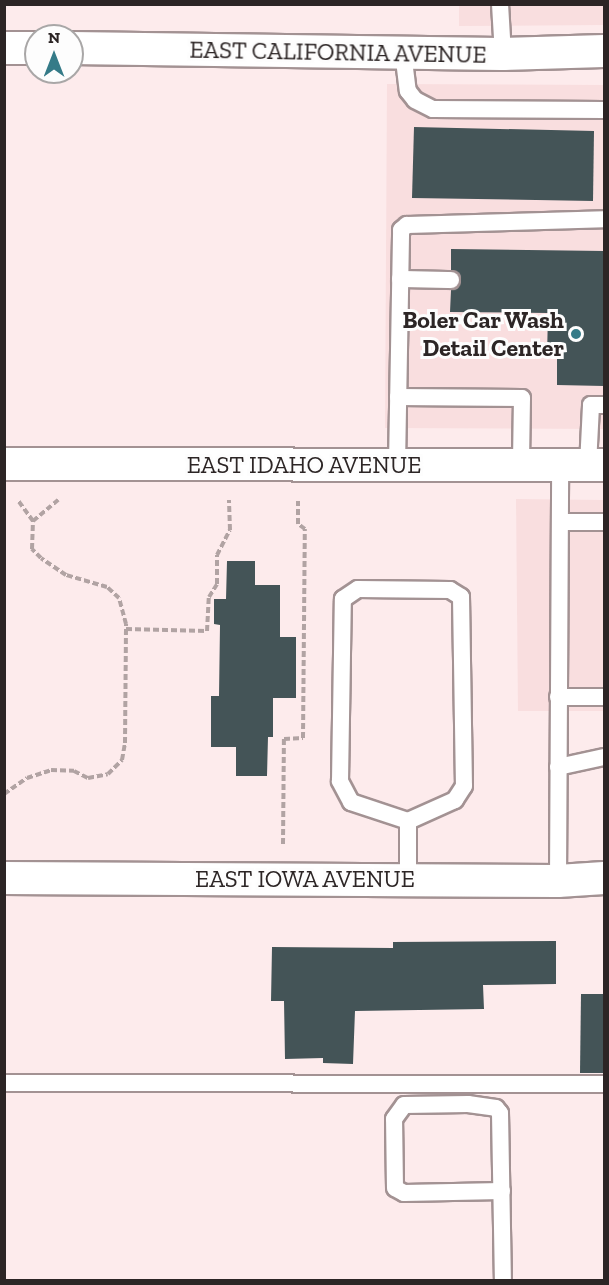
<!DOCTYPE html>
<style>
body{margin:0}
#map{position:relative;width:609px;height:1285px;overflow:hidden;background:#fdebec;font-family:"Zilla Slab",serif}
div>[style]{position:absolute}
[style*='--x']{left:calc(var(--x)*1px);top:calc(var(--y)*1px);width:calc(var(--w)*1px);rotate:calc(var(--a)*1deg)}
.built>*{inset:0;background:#f9dedf}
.building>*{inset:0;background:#445457}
.path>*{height:4px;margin-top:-2px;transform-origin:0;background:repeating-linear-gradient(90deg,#b1a3a3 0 6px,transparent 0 9px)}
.roads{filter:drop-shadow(2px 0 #a39293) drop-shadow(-2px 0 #a39293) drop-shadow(0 2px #a39293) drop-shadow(0 -2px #a39293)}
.service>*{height:16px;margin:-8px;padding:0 8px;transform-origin:8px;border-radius:8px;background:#fff}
.minor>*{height:32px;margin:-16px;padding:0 16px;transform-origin:16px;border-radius:16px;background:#fff}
.dots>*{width:16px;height:16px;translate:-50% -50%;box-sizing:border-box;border:3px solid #fdfdfd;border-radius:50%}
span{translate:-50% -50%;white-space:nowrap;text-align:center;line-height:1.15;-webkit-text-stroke:6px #fdfdfd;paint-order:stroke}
.street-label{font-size:24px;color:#2c2525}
.poi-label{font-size:24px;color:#2c2525;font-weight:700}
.right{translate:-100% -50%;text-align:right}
.frame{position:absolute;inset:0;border:6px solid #2c2525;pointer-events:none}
.north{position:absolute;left:24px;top:24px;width:60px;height:60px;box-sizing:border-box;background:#fdfdfd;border:2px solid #a9a7a7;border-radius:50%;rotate:0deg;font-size:16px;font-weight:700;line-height:24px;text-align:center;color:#2c2525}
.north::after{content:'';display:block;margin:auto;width:21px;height:27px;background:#357b88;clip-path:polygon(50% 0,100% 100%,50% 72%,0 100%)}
</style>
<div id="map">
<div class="built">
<i style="clip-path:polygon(459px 5px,604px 5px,604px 25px,459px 26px)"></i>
<i style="clip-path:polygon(387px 84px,604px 85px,604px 429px,385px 428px)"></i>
<i style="clip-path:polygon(516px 499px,604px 500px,604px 711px,518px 711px)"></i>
</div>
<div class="building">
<i style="clip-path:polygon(414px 127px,594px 131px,593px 201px,412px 198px)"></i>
<i style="clip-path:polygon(451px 249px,604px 251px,604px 386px,557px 385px,557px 356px,547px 356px,548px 313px,450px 312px,451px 290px,457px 289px,461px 281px,460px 274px,451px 270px)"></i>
<i style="clip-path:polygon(227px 561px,255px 561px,255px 585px,280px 585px,280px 637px,296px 637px,296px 698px,273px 698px,273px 737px,268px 737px,267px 776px,236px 776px,236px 747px,211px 747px,211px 696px,219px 696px,220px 625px,214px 624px,214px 599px,226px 599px)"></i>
<i style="clip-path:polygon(556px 941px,556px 984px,483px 985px,484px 1009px,355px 1011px,353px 1064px,323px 1063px,323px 1058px,285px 1059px,284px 1001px,271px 1001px,272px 947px,393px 948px,393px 942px)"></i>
<i style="clip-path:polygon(581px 994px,604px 994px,604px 1073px,580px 1073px)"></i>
</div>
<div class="path">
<i style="--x:33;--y:521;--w:33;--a:-40"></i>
<i style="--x:126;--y:629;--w:81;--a:1.4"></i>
<i style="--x:207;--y:631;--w:34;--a:-87"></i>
<i style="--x:209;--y:597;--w:15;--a:-58"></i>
<i style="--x:217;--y:584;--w:29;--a:-90"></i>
<i style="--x:217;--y:555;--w:28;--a:-63"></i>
<i style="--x:230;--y:530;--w:30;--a:-92"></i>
<i style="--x:4;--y:794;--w:28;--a:-35"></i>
<i style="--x:27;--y:778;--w:25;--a:-18"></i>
<i style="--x:51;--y:770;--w:23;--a:2"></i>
<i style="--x:74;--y:771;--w:16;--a:27"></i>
<i style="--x:88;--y:778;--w:20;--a:-11"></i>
<i style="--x:108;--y:774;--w:20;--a:-45"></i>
<i style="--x:122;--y:760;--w:17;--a:-80"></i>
<i style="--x:125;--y:743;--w:119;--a:-89.5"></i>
<i style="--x:126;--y:624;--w:27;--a:-105"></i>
<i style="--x:119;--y:598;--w:16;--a:-137"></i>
<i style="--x:107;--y:587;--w:43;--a:-163.7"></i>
<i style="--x:66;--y:575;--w:30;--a:-146"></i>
<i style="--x:41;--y:558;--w:13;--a:-135"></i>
<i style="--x:32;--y:549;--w:28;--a:-88"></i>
<i style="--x:33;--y:521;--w:26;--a:-126"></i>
<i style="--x:283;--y:844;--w:105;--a:-89.5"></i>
<i style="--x:284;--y:739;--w:19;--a:-3"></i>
<i style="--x:303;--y:738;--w:209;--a:-89.5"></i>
<i style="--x:305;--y:529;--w:9;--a:-144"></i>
<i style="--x:298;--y:524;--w:23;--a:-90"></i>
</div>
<div class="roads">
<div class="service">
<i style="--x:500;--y:4;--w:50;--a:86.6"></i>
<i style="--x:403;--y:52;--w:39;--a:83"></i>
<i style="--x:408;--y:91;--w:11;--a:52"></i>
<i style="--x:415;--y:100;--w:20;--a:27"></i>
<i style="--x:433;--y:109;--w:171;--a:0.3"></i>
<i style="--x:400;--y:279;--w:51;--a:1.1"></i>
<i style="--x:398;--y:397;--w:124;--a:0.5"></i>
<i style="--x:522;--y:398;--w:67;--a:90.9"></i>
<i style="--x:397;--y:465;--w:235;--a:-89"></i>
<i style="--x:401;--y:230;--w:8;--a:-40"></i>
<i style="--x:407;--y:225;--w:197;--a:-1.7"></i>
<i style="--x:588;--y:465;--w:60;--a:-87.1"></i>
<i style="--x:591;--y:405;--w:13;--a:0"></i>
<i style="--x:560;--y:522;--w:44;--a:0"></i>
<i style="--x:358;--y:589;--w:92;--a:0.6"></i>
<i style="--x:450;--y:590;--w:13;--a:32"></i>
<i style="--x:461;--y:597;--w:189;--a:89.1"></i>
<i style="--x:464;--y:786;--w:17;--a:123"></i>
<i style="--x:455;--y:800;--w:51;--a:155.9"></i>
<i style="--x:408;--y:821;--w:60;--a:-161.6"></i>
<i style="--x:351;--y:802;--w:24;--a:-118"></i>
<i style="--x:340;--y:781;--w:182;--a:-89.1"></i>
<i style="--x:343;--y:599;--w:18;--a:-34"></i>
<i style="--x:558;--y:697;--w:46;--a:0"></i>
<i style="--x:558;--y:767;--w:47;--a:-12.3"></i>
<i style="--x:408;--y:821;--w:59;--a:90"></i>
<i style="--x:558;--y:881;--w:416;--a:-89.7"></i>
<i style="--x:4;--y:1083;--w:600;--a:0.1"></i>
<i style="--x:502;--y:1191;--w:98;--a:178.8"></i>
<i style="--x:404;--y:1193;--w:10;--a:-151"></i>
<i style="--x:395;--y:1188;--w:69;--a:-90.8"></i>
<i style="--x:394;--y:1119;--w:17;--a:-54"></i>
<i style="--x:404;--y:1105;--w:64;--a:-0.9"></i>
<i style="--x:468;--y:1104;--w:28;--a:8"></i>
<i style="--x:496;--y:1108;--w:6;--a:51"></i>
<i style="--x:500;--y:1113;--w:167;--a:89"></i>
</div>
<div class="minor">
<i style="--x:4;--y:48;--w:32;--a:0"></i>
<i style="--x:72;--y:48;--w:431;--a:0.8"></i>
<i style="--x:503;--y:54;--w:101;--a:-1.7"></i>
<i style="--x:4;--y:464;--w:600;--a:0.1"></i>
<i style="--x:4;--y:878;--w:554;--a:0.31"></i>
<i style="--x:558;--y:881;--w:46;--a:-3.7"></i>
</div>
</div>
<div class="dots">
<i style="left:576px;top:334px;background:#357b88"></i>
</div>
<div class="street-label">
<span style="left:338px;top:52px;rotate:1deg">EAST CALIFORNIA AVENUE</span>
<span style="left:304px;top:465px">EAST IDAHO AVENUE</span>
<span style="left:305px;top:879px">EAST IOWA AVENUE</span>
</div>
<div class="poi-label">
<span class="right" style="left:564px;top:334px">Boler Car Wash<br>Detail Center</span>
</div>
<div class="frame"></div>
<div class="north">N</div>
</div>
